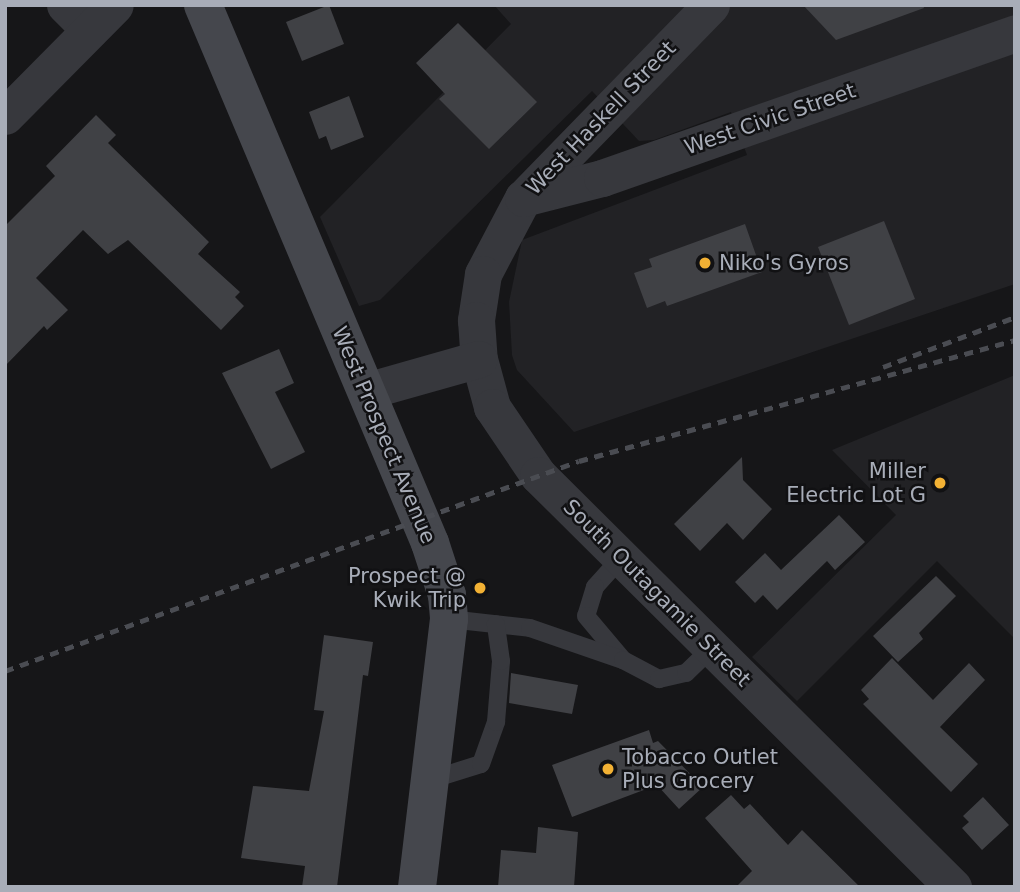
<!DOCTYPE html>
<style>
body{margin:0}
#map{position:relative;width:1020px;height:892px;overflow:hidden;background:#161618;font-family:"DejaVu Sans",sans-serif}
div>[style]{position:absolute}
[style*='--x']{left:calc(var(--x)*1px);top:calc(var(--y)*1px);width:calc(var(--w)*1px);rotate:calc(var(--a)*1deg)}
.built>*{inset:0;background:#222225}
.building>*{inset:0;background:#404145}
.lane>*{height:18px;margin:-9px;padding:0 9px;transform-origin:9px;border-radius:9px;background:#37383d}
.street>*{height:37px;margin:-18.5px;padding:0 18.5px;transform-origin:18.5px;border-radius:18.5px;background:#37383d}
.secondary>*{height:38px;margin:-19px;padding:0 19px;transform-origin:19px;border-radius:19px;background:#45474d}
.rail>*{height:5px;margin-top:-2.5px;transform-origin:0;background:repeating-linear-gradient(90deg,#4a4c52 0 9px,transparent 0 16px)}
.dots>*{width:19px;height:19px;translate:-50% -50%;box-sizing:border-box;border:4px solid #111113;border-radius:50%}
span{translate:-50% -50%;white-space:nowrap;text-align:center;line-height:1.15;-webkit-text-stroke:5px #111113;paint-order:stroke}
.street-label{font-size:21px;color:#a8adb8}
.poi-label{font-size:21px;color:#a8adb8}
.left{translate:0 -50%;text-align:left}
.right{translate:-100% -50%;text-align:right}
.frame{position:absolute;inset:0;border:7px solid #a8adb8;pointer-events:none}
</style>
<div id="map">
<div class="built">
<i style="clip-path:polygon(494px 5px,1015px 5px,1015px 284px,574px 432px,517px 370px,512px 355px,509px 302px,522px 240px,747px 155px,731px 112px,654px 140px,639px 141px,592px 91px,380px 300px,359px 306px,320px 217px,511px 24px)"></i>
<i style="clip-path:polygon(1015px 375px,1015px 639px,937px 561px,797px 701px,752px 657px,896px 515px,832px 450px)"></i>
</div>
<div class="building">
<i style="clip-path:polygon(329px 5px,344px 44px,302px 61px,286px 22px)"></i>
<i style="clip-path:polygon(803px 5px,923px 5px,924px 8px,836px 40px)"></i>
<i style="clip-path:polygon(458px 23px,537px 102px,489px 149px,439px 99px,445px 94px,416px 63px)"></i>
<i style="clip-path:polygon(349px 96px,364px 137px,331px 150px,326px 136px,319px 139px,309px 112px)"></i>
<i style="clip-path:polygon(96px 115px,116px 135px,108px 143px,209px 242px,198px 254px,240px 292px,235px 297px,244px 306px,221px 330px,128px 240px,108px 254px,83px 230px,36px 278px,68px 310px,47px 330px,44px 326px,5px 366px,5px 226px,55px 176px,46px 166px)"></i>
<i style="clip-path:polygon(884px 221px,915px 299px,849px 325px,818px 247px)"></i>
<i style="clip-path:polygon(745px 224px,762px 272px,667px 306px,665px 301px,647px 308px,634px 273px,652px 267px,649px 259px)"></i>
<i style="clip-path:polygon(279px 349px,294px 383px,275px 392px,305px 452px,271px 469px,222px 373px)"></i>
<i style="clip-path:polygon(742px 457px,743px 480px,772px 509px,743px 540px,727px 523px,700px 551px,674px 524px)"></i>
<i style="clip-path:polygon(839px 515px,865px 542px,835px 570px,827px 561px,777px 610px,763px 595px,755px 603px,735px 582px,765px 553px,781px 570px)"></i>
<i style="clip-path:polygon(936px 576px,956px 596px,919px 633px,923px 639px,898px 662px,873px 636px)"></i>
<i style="clip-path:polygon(324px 635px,373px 642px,368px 676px,363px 675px,337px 887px,302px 887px,305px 866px,241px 858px,253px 786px,309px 791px,324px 711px,314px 710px)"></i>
<i style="clip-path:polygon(892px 658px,933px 700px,969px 663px,985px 680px,940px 727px,978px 764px,951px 792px,863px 704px,869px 699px,861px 690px)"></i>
<i style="clip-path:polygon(511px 673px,578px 685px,572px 714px,509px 703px)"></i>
<i style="clip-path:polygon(649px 730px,653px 743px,658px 741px,703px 787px,679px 809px,657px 785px,572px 817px,552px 765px)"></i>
<i style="clip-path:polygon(731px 795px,744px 809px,750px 804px,788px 845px,802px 830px,860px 887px,736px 887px,752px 871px,705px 818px)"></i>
<i style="clip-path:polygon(983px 797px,1009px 825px,982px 850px,962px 828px,969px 822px,963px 816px)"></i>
<i style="clip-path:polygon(538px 827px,578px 832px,574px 887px,498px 887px,501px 850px,536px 853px)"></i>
</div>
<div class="lane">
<i style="--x:621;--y:558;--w:39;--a:132"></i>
<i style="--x:595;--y:587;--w:30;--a:107"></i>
<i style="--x:586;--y:616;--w:57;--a:49.9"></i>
<i style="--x:449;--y:619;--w:81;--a:6.3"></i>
<i style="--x:530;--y:628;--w:98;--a:19"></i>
<i style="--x:623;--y:660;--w:41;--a:27.8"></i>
<i style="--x:659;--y:679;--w:28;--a:-13"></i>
<i style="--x:686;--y:673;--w:37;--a:-44"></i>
<i style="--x:430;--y:780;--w:53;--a:-17.4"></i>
<i style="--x:481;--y:764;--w:45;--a:-70.3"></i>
<i style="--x:496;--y:722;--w:61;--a:-85.3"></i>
<i style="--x:501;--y:661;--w:37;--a:-98"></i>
</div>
<div class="street">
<i style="--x:65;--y:5;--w:35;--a:45"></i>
<i style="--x:711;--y:5;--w:269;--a:134.2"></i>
<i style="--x:523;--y:198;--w:86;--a:117.8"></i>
<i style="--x:483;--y:274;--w:47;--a:98.7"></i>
<i style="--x:476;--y:320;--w:39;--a:86"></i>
<i style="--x:479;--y:359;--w:50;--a:74.8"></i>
<i style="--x:492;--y:407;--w:82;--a:55.9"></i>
<i style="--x:538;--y:475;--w:585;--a:44.79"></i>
<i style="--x:5;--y:116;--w:156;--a:-45.3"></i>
<i style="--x:523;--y:198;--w:81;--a:-14.2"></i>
<i style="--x:602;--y:178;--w:438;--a:-19.3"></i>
<i style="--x:366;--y:391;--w:117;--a:-15.8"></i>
</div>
<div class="secondary">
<i style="--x:203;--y:5;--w:584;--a:67.12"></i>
<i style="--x:430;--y:543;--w:55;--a:71.9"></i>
<i style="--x:447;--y:595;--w:24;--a:85"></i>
<i style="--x:449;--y:619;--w:270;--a:96.8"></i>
</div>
<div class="rail">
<i style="--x:883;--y:367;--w:141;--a:-20.7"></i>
<i style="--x:5;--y:671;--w:611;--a:-20.1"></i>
<i style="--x:579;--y:461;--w:452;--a:-15.5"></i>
</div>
<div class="dots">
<i style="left:705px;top:263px;background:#f2b134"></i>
<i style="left:940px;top:483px;background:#f2b134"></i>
<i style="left:480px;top:588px;background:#f2b134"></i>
<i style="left:608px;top:769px;background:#f2b134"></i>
</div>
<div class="street-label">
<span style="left:601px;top:118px;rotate:-46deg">West Haskell Street</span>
<span style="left:770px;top:119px;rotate:-19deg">West Civic Street</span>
<span style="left:384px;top:435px;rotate:67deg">West Prospect Avenue</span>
<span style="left:657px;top:593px;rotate:45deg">South Outagamie Street</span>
</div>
<div class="poi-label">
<span class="left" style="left:719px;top:263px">Niko's Gyros</span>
<span class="right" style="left:926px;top:483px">Miller<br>Electric Lot G</span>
<span class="right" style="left:466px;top:588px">Prospect @<br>Kwik Trip</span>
<span class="left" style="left:622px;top:769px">Tobacco Outlet<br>Plus Grocery</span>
</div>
<div class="frame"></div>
</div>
